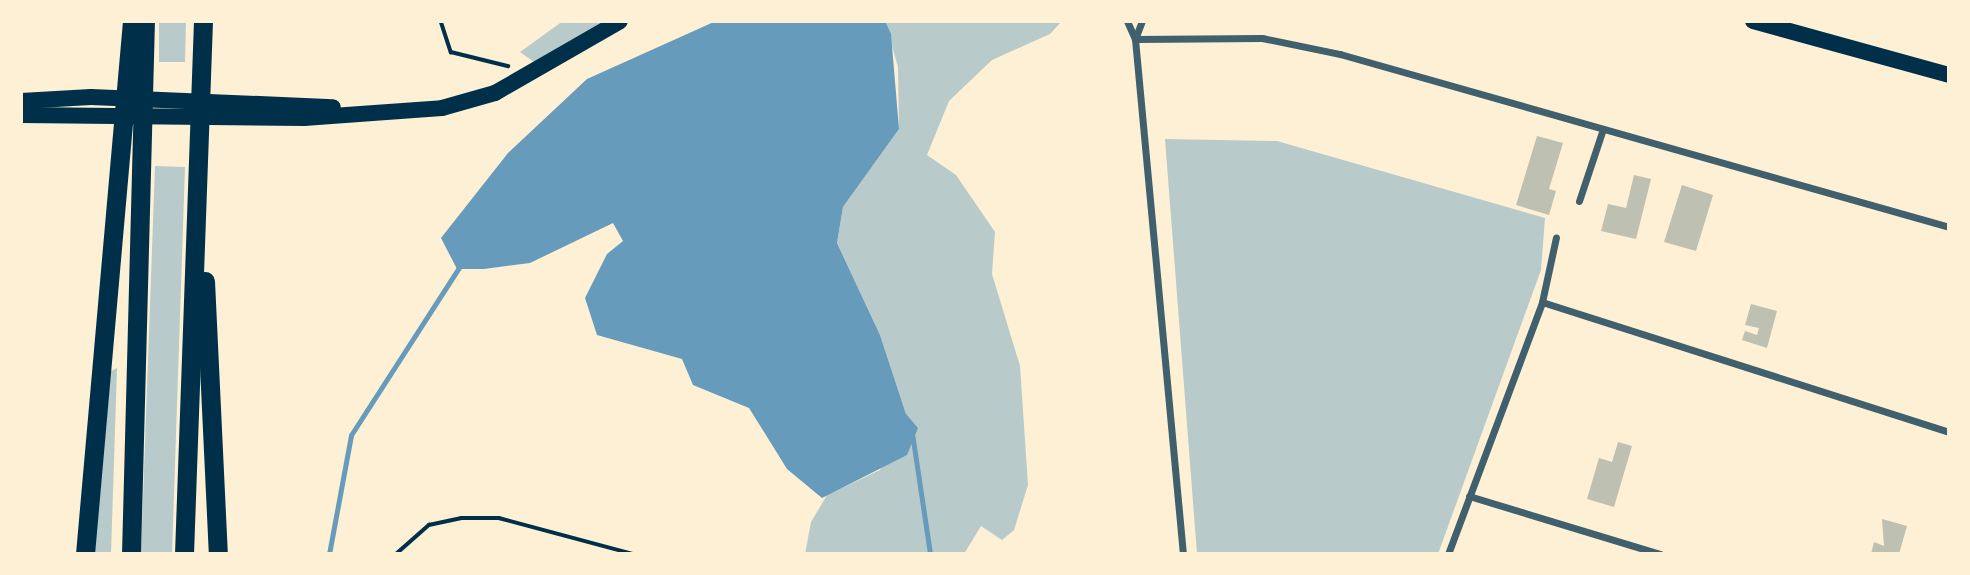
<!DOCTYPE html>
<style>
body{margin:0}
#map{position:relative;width:1970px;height:575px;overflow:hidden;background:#fdf0d5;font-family:"DejaVu Sans",sans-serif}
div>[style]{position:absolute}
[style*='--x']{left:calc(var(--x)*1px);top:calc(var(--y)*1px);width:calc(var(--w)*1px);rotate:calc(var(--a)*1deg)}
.green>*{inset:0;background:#b9caca}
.water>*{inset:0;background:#669bbc}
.stream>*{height:5px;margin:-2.5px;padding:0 2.5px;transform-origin:2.5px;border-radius:2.5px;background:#669bbc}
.building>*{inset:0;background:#bec0b2}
.path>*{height:3.5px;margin:-1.75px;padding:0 1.75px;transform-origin:1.75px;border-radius:1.75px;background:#003049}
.minor>*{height:7px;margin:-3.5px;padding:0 3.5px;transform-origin:3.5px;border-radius:3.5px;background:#3f606c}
.primary>*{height:16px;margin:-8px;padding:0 8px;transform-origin:8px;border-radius:8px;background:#003049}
.motorway>*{height:19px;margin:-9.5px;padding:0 9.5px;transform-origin:9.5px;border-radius:9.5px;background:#003049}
span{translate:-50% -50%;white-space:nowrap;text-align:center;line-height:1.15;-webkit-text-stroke:6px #fdf0d5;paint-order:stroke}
.frame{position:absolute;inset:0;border:23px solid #fdf0d5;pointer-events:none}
</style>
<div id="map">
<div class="green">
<i style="clip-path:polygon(159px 21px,186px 21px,185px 62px,159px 62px)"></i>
<i style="clip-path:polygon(563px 21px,620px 21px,541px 67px,520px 52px)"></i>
<i style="clip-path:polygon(885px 21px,1062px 21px,1050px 34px,992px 60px,949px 101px,927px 155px,956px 175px,995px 232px,992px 274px,1020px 366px,1028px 485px,1014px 530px,1002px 540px,981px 526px,964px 554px,805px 554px,811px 522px,827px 495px,880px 470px,906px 414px,880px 335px,837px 243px,843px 207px,899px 129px,898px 67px)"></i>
<i style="clip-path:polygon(1165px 139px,1277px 141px,1545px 218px,1541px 270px,1438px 554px,1197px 554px)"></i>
<i style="clip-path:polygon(155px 166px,185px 167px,172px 554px,141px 554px)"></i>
<i style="clip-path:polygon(117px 368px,111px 554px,92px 554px,111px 371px)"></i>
</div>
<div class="water">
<i style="clip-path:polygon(716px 21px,885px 21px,891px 34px,899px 129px,843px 207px,837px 243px,880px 335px,906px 414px,918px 428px,907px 455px,822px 498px,787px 469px,749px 408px,693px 385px,682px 359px,597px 335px,585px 298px,607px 254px,623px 241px,613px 223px,530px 263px,484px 269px,457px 269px,441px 238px,508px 153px,587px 79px)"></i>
</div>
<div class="stream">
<i style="--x:912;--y:433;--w:122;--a:81.5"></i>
<i style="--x:329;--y:554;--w:121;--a:-79.5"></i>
<i style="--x:351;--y:435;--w:201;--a:-57.2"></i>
</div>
<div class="building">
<i style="clip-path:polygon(1537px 136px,1563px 143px,1549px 189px,1556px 191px,1549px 215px,1516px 205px)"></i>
<i style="clip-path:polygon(1634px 175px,1651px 179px,1636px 239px,1601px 231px,1608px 204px,1626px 208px)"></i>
<i style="clip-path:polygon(1682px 185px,1713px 195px,1696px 251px,1664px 242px)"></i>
<i style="clip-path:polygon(1751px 304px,1777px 311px,1767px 348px,1742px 340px,1745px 331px,1757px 335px,1759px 328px,1745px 325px)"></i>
<i style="clip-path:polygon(1618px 442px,1632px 446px,1614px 507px,1587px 499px,1599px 458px,1612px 462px)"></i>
<i style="clip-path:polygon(1882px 519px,1907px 526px,1899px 554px,1871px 554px,1874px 542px,1884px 546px)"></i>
</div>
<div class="path">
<i style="--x:441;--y:21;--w:33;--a:72"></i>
<i style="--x:451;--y:52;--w:59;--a:13.8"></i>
<i style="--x:396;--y:554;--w:44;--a:-41.3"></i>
<i style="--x:429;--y:525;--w:33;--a:-12"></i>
<i style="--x:461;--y:518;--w:38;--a:0"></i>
<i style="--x:499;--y:518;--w:139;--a:15"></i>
</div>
<div class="minor">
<i style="--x:1127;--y:21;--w:20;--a:66"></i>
<i style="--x:1135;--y:39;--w:517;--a:84.68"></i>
<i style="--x:1135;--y:39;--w:127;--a:-0.5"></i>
<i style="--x:1262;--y:38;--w:80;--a:11.6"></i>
<i style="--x:1340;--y:54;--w:633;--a:15.86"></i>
<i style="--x:1135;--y:39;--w:19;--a:-69"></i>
<i style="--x:1579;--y:201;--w:76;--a:-71.6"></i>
<i style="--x:1542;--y:302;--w:427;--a:17.7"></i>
<i style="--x:1469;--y:496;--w:200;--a:16.9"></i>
<i style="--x:1448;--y:554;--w:269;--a:-69.5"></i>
<i style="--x:1542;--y:302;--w:66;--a:-77.8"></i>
</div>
<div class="primary">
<i style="--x:1753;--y:21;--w:203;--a:15.4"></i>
<i style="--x:21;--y:101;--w:70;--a:-3.3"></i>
<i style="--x:91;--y:97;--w:242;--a:2.4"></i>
<i style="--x:21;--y:115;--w:283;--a:0.6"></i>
<i style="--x:304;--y:118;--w:138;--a:-4.1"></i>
<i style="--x:442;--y:108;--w:55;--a:-15.8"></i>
<i style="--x:495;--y:93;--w:144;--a:-29.9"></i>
</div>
<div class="motorway">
<i style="--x:205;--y:281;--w:273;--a:87.3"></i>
<i style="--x:85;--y:554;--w:535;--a:-84.96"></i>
<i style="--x:131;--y:554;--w:533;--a:-88.5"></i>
<i style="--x:184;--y:554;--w:533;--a:-87.96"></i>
</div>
<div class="frame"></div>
</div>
